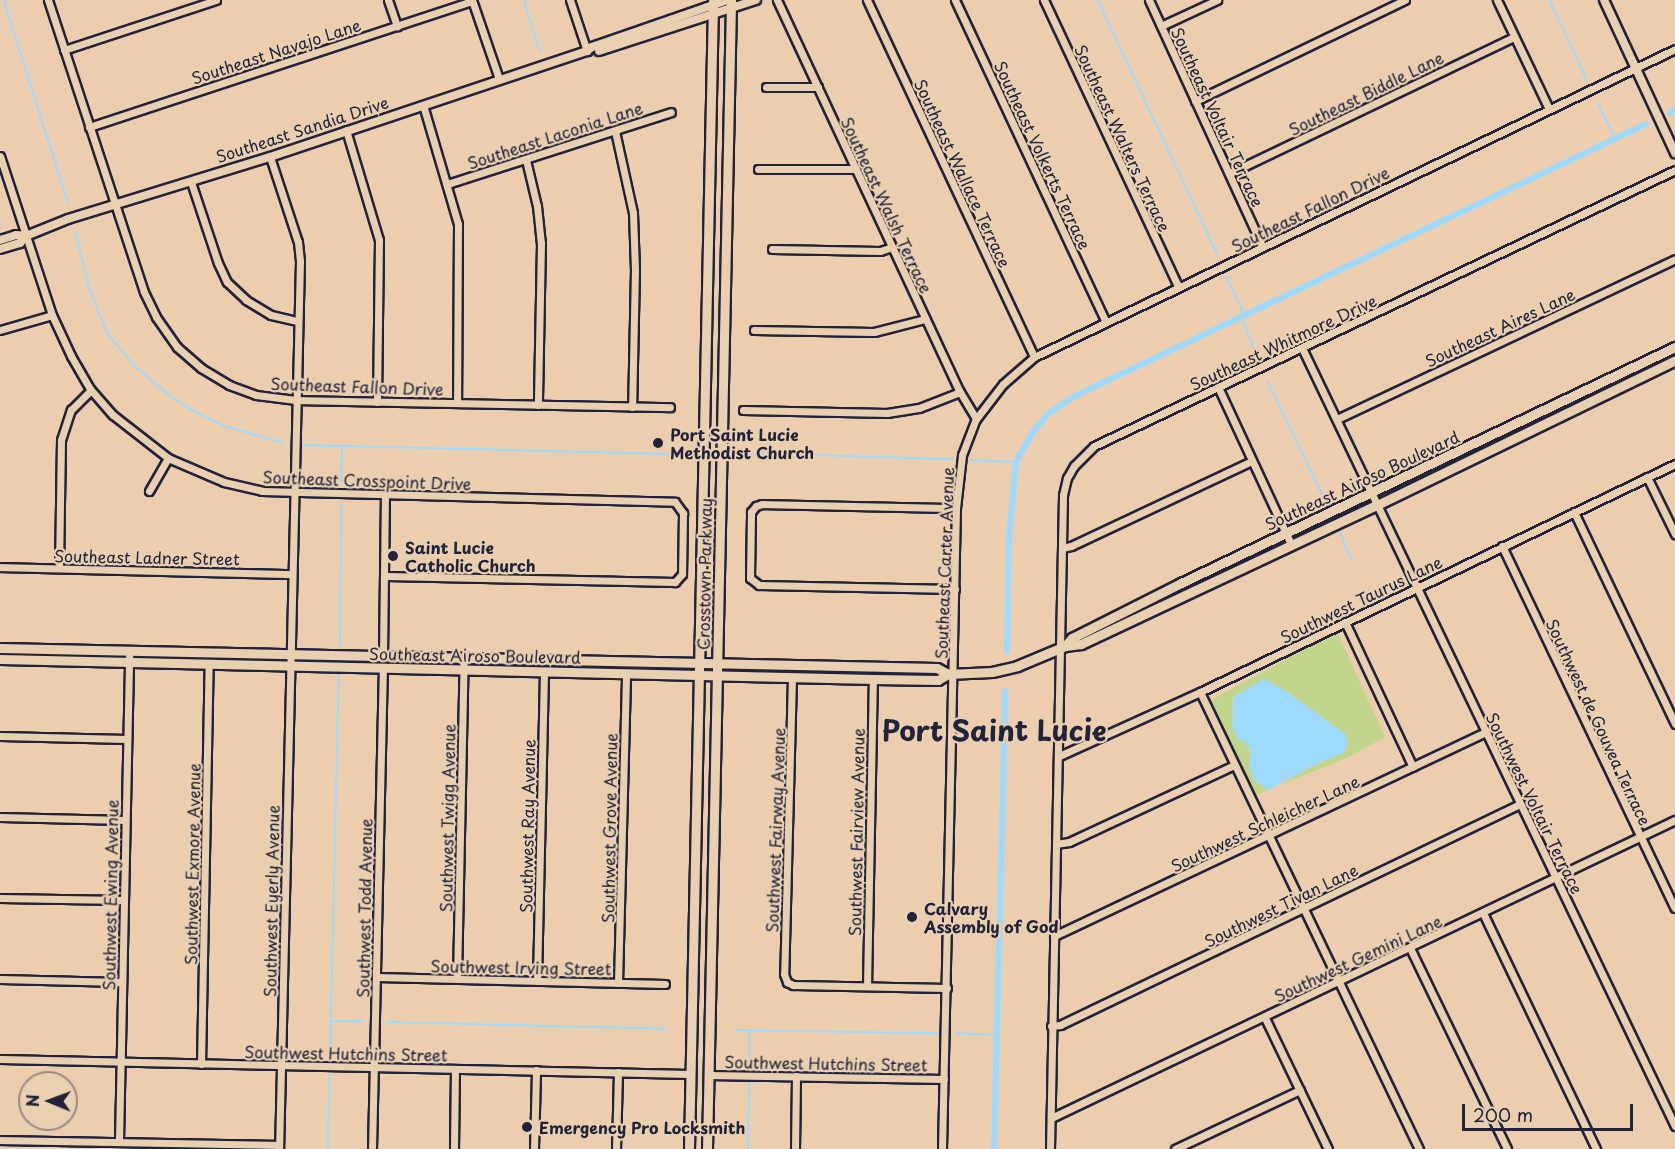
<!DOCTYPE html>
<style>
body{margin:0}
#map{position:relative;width:1675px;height:1149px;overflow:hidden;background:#ecceaf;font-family:"Playpen Sans",sans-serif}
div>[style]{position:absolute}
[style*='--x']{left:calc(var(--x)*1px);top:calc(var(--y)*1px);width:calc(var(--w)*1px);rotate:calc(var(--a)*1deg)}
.green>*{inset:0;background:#c1d68c}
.water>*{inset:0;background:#9ddafe}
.stream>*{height:1.5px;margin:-0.75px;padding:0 0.75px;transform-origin:0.75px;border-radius:0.75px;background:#9ddafe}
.canal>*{height:6px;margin:-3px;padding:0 3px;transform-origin:3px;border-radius:3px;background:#9ddafe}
.roads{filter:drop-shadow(2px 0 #22223b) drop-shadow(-2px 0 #22223b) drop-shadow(0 2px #22223b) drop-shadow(0 -2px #22223b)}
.minor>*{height:7px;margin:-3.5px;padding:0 3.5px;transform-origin:3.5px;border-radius:3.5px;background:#e9d0b1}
.tertiary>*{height:8px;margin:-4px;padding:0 4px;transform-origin:4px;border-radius:4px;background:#e9d0b1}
.secondary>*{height:9px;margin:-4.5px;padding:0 4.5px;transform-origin:4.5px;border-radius:4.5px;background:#e9d0b1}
.dots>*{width:16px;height:16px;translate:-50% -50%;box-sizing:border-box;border:3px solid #e9d0b1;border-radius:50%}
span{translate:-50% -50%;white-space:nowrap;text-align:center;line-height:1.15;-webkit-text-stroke:4.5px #e9d0b1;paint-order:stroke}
.street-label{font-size:16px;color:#22223b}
.poi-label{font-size:16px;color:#22223b;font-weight:700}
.left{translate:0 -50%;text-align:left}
.town-label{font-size:28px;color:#22223b;font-weight:700}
.north{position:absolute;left:18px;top:1071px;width:60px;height:60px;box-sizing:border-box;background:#e9d0b1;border:2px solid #998a82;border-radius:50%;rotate:271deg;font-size:16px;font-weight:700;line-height:24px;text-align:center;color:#22223b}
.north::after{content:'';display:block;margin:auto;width:21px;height:27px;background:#22223b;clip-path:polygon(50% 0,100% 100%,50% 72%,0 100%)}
.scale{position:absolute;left:1462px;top:1104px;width:171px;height:27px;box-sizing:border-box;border:3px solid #22223b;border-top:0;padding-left:8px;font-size:18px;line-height:21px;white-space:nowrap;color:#22223b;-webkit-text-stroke:4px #e9d0b1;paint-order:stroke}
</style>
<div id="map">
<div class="green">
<i style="clip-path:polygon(1337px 632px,1385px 737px,1351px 756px,1280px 785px,1312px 766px,1324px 762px,1345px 734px,1286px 691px,1240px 692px,1233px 698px,1232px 728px,1245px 741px,1251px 752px,1249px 765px,1254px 780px,1268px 790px,1256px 795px,1211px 700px)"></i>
</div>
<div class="water">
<i style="clip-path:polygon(1264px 679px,1286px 691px,1345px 734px,1348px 742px,1343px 753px,1312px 766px,1268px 790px,1254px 780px,1249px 765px,1251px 752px,1245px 741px,1239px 741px,1232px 728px,1233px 697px)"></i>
</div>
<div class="stream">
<i style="--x:4;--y:0;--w:212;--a:72.4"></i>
<i style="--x:524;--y:0;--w:53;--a:72.6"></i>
<i style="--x:1098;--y:0;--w:280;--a:64.8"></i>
<i style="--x:1550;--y:0;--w:88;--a:65.2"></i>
<i style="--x:1598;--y:102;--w:38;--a:65"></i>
<i style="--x:76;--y:233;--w:58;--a:76"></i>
<i style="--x:90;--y:289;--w:48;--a:68.2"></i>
<i style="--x:108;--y:334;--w:40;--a:50"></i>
<i style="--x:134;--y:365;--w:45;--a:40.5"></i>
<i style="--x:168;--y:394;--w:32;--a:34"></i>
<i style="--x:195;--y:412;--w:32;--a:26"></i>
<i style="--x:224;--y:426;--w:61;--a:16.1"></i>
<i style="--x:1226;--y:276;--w:43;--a:64"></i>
<i style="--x:1241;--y:317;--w:43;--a:66.4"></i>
<i style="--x:1268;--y:381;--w:136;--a:64.4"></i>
<i style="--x:304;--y:445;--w:373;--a:1.4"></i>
<i style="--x:746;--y:453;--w:207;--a:1.7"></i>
<i style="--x:971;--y:460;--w:45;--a:2.5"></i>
<i style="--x:341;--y:483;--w:35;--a:-88"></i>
<i style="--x:1340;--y:532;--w:30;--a:67"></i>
<i style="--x:340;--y:647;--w:143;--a:-89.6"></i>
<i style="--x:331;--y:1021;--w:32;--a:0"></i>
<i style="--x:388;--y:1022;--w:278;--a:1.4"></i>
<i style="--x:735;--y:1030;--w:201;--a:0.9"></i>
<i style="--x:750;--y:1030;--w:35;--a:90"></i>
<i style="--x:957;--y:1033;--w:40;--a:2.9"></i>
<i style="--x:330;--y:1058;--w:383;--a:-88.7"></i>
<i style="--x:328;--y:1149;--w:73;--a:-89.2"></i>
<i style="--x:748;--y:1149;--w:68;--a:-89.2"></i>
</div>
<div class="canal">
<i style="--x:1670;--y:113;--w:6;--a:-31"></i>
<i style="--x:1007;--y:651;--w:115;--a:-89"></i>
<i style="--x:1009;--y:536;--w:74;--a:-84.6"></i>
<i style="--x:1016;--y:462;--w:33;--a:-61"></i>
<i style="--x:1032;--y:433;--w:26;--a:-50"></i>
<i style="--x:1049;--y:413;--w:33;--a:-33"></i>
<i style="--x:1077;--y:395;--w:630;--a:-25.47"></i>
<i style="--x:994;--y:1149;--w:458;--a:-88.6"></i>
</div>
<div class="roads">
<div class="minor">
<i style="--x:48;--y:0;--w:307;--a:71.8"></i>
<i style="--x:144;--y:292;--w:28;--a:64"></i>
<i style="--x:156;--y:317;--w:37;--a:55"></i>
<i style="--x:177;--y:347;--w:32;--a:41"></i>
<i style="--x:201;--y:368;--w:33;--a:31"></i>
<i style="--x:229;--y:385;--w:29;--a:20"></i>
<i style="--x:256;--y:395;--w:40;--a:7.1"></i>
<i style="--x:296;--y:400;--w:374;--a:1.1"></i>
<i style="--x:388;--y:0;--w:28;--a:71"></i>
<i style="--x:472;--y:0;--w:83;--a:71.1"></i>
<i style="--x:570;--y:0;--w:54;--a:71.6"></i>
<i style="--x:777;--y:0;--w:433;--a:65"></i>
<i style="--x:960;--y:392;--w:31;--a:59"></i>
<i style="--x:867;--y:0;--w:394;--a:64.9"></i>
<i style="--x:955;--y:0;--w:356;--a:64.9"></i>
<i style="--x:1044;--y:0;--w:316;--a:64.9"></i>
<i style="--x:1149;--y:0;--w:271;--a:65.3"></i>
<i style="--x:1497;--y:0;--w:121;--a:64.5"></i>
<i style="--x:1161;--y:26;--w:62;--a:-24.9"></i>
<i style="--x:64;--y:50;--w:160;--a:-18.2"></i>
<i style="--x:766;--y:87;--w:52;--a:0"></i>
<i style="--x:1195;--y:101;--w:233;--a:-25.7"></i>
<i style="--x:423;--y:105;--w:124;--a:73.6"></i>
<i style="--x:458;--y:224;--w:179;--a:90.3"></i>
<i style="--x:89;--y:127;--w:403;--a:-18.2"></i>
<i style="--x:346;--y:130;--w:115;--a:73.3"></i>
<i style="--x:379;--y:240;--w:162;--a:90.7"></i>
<i style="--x:615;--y:131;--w:84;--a:77.6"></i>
<i style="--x:633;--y:213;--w:56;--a:88"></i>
<i style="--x:635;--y:269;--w:138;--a:91.2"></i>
<i style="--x:0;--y:156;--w:167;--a:71.9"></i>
<i style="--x:52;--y:315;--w:45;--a:65.1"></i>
<i style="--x:71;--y:356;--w:39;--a:60"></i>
<i style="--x:91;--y:390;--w:33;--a:49"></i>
<i style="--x:113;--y:415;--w:70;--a:38"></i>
<i style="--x:168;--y:458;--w:61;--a:23.2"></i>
<i style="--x:224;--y:482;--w:39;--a:13"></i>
<i style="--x:262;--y:491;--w:413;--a:1.5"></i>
<i style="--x:675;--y:502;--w:14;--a:54"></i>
<i style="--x:683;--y:513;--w:61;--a:90.9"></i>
<i style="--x:682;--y:574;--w:11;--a:131"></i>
<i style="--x:675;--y:582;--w:289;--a:-178.8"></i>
<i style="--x:270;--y:157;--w:89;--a:71.8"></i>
<i style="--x:298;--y:242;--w:19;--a:84"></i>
<i style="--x:300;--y:261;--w:888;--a:91.35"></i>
<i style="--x:526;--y:160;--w:47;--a:76.6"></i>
<i style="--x:537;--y:206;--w:37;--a:84"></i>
<i style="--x:541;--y:243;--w:162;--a:91.1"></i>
<i style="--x:758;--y:169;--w:98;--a:0"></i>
<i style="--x:1230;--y:173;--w:315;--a:-25.6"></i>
<i style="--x:191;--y:182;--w:85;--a:71.6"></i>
<i style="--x:218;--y:263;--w:21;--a:65"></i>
<i style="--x:227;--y:282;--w:26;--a:43"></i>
<i style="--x:246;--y:300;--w:29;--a:31"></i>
<i style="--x:271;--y:315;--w:27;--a:13"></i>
<i style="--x:447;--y:184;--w:235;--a:-17.8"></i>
<i style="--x:772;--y:249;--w:108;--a:1.1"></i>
<i style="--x:880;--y:251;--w:13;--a:-18"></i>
<i style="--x:0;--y:330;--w:54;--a:-16.1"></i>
<i style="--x:754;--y:330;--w:120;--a:1"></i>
<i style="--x:874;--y:332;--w:53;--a:-14.3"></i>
<i style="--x:1302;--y:348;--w:863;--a:64.39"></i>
<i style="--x:1218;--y:387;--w:173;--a:65.1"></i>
<i style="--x:743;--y:410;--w:144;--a:1.2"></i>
<i style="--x:887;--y:413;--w:32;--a:-9"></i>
<i style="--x:919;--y:408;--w:44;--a:-21.3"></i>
<i style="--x:1337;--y:419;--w:374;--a:-25.3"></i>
<i style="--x:1647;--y:477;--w:64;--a:63.8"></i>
<i style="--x:149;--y:491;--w:38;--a:-60"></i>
<i style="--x:1574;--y:512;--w:235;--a:64.5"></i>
<i style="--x:1502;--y:546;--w:401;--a:64.5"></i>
<i style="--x:1062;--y:548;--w:9;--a:-13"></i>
<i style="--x:1071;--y:546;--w:200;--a:-25.2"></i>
<i style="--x:0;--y:567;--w:292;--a:1.4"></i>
<i style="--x:59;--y:568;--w:128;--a:-89.1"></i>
<i style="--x:61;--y:440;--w:32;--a:-72"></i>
<i style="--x:71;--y:410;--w:28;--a:-45"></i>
<i style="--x:955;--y:589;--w:196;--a:-178.8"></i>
<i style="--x:759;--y:585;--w:11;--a:-142"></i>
<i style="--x:750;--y:578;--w:66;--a:-89.1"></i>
<i style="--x:751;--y:512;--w:8;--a:-50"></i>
<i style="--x:756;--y:506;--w:6;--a:-18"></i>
<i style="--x:762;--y:504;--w:194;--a:1.2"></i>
<i style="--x:1345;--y:622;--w:160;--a:64.9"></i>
<i style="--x:383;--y:656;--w:161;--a:-89.3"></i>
<i style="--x:792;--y:677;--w:297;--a:91.5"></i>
<i style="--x:784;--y:974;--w:9;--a:69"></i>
<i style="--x:787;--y:982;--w:7;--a:27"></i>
<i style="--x:793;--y:985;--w:154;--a:1.1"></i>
<i style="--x:1200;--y:692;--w:507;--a:64.4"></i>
<i style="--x:0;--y:736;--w:127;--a:1.4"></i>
<i style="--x:1059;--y:756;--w:155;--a:-24.4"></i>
<i style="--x:1200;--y:692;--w:527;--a:-25.64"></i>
<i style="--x:0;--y:817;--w:125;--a:1.4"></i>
<i style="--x:1056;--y:844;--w:13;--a:-9"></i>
<i style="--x:1069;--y:842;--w:182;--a:-25"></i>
<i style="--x:0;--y:898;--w:123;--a:0.9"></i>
<i style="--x:1483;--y:913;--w:262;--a:64.4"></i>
<i style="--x:1054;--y:936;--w:478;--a:-25.3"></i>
<i style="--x:1410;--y:948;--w:223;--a:64.2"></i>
<i style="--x:377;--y:977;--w:288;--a:1.4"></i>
<i style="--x:0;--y:979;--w:121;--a:1.4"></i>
<i style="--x:457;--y:979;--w:322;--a:-88.8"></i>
<i style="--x:537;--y:981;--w:309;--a:-88.7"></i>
<i style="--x:618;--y:983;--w:309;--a:-88.5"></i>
<i style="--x:867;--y:986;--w:307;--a:-88.9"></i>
<i style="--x:1265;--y:1018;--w:145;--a:64.3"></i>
<i style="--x:1051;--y:1026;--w:9;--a:-6"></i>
<i style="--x:1060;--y:1025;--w:510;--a:-25.66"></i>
<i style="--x:0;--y:1059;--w:690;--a:1.25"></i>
<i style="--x:201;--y:1064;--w:400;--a:-88.9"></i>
<i style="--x:708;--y:1075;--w:236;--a:1"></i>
<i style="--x:1051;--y:1118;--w:692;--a:-25.53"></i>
<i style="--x:0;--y:1140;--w:279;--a:1"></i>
<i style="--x:119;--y:1141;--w:491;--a:-88.8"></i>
<i style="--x:372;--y:1149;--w:481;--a:-88.7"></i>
<i style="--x:454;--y:1149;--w:80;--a:-89.3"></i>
<i style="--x:534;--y:1149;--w:79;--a:-88.5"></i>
<i style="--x:616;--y:1149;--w:77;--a:-88.5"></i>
<i style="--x:795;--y:1149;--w:73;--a:-89.2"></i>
<i style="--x:942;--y:1149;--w:641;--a:-88.75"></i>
<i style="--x:956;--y:508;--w:53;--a:-83.5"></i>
<i style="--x:962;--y:455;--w:39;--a:-69"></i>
<i style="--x:976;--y:419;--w:44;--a:-52.4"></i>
<i style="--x:1003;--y:384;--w:41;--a:-41.1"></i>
<i style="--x:1034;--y:357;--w:711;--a:-25.66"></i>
<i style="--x:1050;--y:1149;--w:654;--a:-88.86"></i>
<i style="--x:1063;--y:495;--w:17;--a:-77"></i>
<i style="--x:1067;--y:478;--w:14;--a:-60"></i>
<i style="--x:1074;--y:466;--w:28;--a:-45"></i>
<i style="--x:1094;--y:446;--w:643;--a:-25.41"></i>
<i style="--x:1175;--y:1149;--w:138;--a:-25.3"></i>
</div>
<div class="tertiary">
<i style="--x:1604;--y:0;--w:169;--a:65.1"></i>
<i style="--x:599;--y:51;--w:165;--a:-18"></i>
<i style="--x:0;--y:240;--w:17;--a:-17"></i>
<i style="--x:16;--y:235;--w:10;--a:6"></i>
<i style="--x:26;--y:236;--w:45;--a:-22"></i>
<i style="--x:68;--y:219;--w:211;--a:-17.1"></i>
<i style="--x:270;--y:157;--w:334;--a:-18.5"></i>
<i style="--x:587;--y:51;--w:6;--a:-39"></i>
<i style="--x:592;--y:47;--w:144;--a:-19.1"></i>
<i style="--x:0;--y:249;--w:21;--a:-17"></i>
<i style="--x:20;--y:243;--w:9;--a:-49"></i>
</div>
<div class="secondary">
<i style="--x:1065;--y:646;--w:11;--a:-49"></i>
<i style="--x:1072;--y:638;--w:122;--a:-26.8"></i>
<i style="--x:1181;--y:583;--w:547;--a:-25.54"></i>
<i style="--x:0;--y:648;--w:937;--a:1.22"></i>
<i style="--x:937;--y:668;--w:13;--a:29"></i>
<i style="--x:948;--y:674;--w:44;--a:-2.6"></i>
<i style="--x:992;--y:672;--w:26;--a:-13"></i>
<i style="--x:1017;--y:666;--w:52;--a:-22.6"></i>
<i style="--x:1065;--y:646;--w:16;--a:-7"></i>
<i style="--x:1081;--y:644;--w:327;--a:-25.2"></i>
<i style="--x:1377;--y:505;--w:331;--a:-25.9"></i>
<i style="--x:0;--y:659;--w:873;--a:1.31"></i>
<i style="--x:873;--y:679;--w:65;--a:0.9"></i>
<i style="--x:938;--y:680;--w:12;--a:-31"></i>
<i style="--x:689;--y:1149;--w:1149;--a:-88.8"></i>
<i style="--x:707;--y:1149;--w:1149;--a:-88.8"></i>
</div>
</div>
<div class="dots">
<i style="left:658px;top:443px;background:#22223b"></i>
<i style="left:393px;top:556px;background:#22223b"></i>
<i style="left:912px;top:917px;background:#22223b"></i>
<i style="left:527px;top:1127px;background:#22223b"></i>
</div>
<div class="street-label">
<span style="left:276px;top:51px;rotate:-18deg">Southeast Navajo Lane</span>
<span style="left:1366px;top:93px;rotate:-26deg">Southeast Biddle Lane</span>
<span style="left:1218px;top:117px;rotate:65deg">Southeast Voltair Terrace</span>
<span style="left:302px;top:129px;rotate:-18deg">Southeast Sandia Drive</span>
<span style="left:555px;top:135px;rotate:-18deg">Southeast Laconia Lane</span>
<span style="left:1123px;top:138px;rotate:65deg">Southeast Walters Terrace</span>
<span style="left:1043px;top:155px;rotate:65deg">Southeast Volkerts Terrace</span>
<span style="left:963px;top:173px;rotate:65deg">Southeast Wallace Terrace</span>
<span style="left:887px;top:205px;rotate:65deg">Southeast Walsh Terrace</span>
<span style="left:1310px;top:209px;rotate:-26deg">Southeast Fallon Drive</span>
<span style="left:1500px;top:327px;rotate:-25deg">Southeast Aires Lane</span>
<span style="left:1283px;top:342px;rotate:-25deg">Southeast Whitmore Drive</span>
<span style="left:357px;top:386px;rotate:2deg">Southeast Fallon Drive</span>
<span style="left:367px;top:480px;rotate:2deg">Southeast Crosspoint Drive</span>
<span style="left:1362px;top:480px;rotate:-25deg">Southeast Airoso Boulevard</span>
<span style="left:147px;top:557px;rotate:1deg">Southeast Ladner Street</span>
<span style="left:944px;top:563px;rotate:-88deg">Southeast Carter Avenue</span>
<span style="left:704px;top:574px;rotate:-89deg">Crosstown Parkway</span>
<span style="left:1361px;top:599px;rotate:-26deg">Southwest Taurus Lane</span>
<span style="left:475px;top:655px;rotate:1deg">Southeast Airoso Boulevard</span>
<span style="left:1599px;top:722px;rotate:65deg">Southwest de Gouvea Terrace</span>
<span style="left:1535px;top:803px;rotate:64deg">Southwest Voltair Terrace</span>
<span style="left:447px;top:818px;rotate:-89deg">Southwest Twigg Avenue</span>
<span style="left:1265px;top:823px;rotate:-25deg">Southwest Schleicher Lane</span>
<span style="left:527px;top:826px;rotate:-89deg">Southwest Ray Avenue</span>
<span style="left:609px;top:828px;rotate:-89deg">Southwest Grove Avenue</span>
<span style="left:775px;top:830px;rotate:-88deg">Southwest Fairway Avenue</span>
<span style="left:856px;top:832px;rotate:-89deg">Southwest Fairview Avenue</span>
<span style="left:192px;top:864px;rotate:-89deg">Southwest Exmore Avenue</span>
<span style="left:110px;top:895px;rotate:-89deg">Southwest Ewing Avenue</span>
<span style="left:271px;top:901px;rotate:-89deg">Southwest Eyerly Avenue</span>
<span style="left:1281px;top:905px;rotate:-26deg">Southwest Tivan Lane</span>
<span style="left:364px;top:908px;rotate:-89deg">Southwest Todd Avenue</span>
<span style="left:1358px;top:958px;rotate:-25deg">Southwest Gemini Lane</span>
<span style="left:521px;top:967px;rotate:1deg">Southwest Irving Street</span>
<span style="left:346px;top:1053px;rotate:1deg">Southwest Hutchins Street</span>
<span style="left:826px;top:1063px;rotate:1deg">Southwest Hutchins Street</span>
</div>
<div class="poi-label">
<span class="left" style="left:670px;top:443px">Port Saint Lucie<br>Methodist Church</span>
<span class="left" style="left:405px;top:556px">Saint Lucie<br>Catholic Church</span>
<span class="left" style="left:924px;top:917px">Calvary<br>Assembly of God</span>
<span class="left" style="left:539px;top:1127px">Emergency Pro Locksmith</span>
</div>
<div class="town-label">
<span style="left:994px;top:730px">Port Saint Lucie</span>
</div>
<div class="north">N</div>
<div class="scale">200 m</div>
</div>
